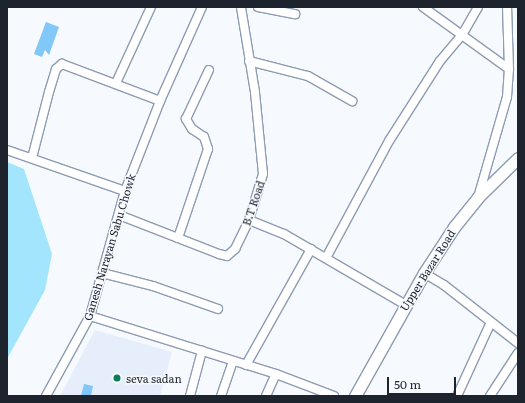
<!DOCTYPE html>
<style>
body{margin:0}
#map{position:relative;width:525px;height:403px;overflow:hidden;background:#f6f9fe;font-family:Literata,serif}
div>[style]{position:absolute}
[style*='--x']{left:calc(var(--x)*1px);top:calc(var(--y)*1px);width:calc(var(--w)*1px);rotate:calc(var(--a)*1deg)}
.built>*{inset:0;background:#e5eefa}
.water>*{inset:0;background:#a2e5fc}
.building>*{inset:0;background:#81c7f7}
.roads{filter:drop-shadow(1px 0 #8d9cb3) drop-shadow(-1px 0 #8d9cb3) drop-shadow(0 1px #8d9cb3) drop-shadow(0 -1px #8d9cb3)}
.street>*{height:8px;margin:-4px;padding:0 4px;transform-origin:4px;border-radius:4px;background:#fff}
.secondary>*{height:11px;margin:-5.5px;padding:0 5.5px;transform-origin:5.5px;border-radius:5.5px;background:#fff}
.dots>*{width:11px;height:11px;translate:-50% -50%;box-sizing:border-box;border:2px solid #f6f9fe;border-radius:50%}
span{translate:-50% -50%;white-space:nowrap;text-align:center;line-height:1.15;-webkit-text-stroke:3px #f6f9fe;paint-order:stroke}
.street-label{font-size:11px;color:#1e242d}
.poi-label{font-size:11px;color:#1e242d}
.left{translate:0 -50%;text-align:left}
.frame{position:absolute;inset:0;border:8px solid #1e242d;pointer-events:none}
.scale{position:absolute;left:387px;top:377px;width:69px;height:18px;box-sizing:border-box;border:2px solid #1e242d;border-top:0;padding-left:5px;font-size:12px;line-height:14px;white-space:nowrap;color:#1e242d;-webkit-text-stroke:3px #f6f9fe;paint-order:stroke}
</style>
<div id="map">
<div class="built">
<i style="clip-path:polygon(95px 330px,172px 352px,160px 396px,60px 396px)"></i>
</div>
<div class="water">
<i style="clip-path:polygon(7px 162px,24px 169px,52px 254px,45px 290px,7px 359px)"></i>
</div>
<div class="building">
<i style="clip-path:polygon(46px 22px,59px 27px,49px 55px,45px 50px,42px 57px,34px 54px)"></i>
<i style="clip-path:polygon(84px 384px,93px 386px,91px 396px,81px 396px)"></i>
</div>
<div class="roads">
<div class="street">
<i style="--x:258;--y:7;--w:38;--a:11"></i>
<i style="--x:423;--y:7;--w:106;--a:35.8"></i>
<i style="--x:249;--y:61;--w:61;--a:14.3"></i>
<i style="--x:308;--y:76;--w:51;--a:29.6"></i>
<i style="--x:116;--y:83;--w:84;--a:-65.3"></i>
<i style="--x:7;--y:150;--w:125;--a:19.2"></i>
<i style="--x:32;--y:158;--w:68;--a:-75.6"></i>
<i style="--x:49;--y:92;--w:24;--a:-73"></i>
<i style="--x:56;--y:69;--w:8;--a:-40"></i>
<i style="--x:62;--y:64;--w:105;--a:20.7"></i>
<i style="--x:479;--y:194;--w:101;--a:-73.9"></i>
<i style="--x:507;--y:97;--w:28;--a:-86"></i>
<i style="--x:509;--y:69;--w:62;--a:-91.8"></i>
<i style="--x:119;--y:215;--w:107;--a:21.3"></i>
<i style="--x:219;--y:254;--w:8;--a:14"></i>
<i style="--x:227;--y:256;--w:11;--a:-41"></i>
<i style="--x:235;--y:249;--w:32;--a:-64"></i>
<i style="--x:249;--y:220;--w:48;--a:-73.1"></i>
<i style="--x:263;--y:174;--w:82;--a:-95.6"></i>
<i style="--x:255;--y:92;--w:86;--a:-99.4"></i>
<i style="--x:249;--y:220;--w:38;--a:22"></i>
<i style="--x:284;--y:234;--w:141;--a:30.2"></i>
<i style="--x:178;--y:238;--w:94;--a:-71.4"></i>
<i style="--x:208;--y:149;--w:13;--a:-108"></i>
<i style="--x:204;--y:137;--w:14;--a:-146"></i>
<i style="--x:192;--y:129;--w:12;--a:-121"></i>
<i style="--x:186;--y:119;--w:54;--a:-64.9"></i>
<i style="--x:326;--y:258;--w:133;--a:-61.7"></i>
<i style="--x:389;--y:141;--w:95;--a:-57.5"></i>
<i style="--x:440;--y:61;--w:34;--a:-50"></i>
<i style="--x:462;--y:35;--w:32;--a:-60"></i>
<i style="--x:102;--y:273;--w:53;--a:14.3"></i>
<i style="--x:153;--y:286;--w:69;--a:19.5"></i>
<i style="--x:424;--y:273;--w:23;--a:31"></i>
<i style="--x:444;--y:285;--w:94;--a:38.1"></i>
<i style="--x:90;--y:316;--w:195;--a:17.3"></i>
<i style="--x:276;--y:374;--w:62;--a:20.8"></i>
<i style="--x:246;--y:365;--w:133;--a:-60.7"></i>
<i style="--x:46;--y:396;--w:91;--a:-61.2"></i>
<i style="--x:90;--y:316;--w:130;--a:-74.4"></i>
<i style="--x:125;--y:191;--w:97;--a:-68.7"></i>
<i style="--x:160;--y:101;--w:103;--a:-65.9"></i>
<i style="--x:190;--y:396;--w:47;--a:-75.1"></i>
<i style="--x:221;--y:396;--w:37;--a:-71"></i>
<i style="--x:266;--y:396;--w:24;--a:-66"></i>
<i style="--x:457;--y:396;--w:81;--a:-65.3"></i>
<i style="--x:490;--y:396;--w:51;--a:-56.9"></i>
</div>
<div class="secondary">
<i style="--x:355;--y:396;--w:141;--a:-60.7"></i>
<i style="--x:424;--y:273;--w:55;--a:-56.9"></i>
<i style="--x:454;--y:227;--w:38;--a:-51"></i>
<i style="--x:478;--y:197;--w:56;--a:-44.3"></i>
</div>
</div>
<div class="dots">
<i style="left:117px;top:378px;background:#067e5c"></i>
</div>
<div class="street-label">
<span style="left:253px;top:203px;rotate:-71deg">B.T Road</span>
<span style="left:109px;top:247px;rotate:-73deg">Ganesh Narayan Sabu Chowk</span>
<span style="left:427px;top:270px;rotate:-58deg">Upper Bazar Road</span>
</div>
<div class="poi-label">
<span class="left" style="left:126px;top:378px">seva sadan</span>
</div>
<div class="frame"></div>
<div class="scale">50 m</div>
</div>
